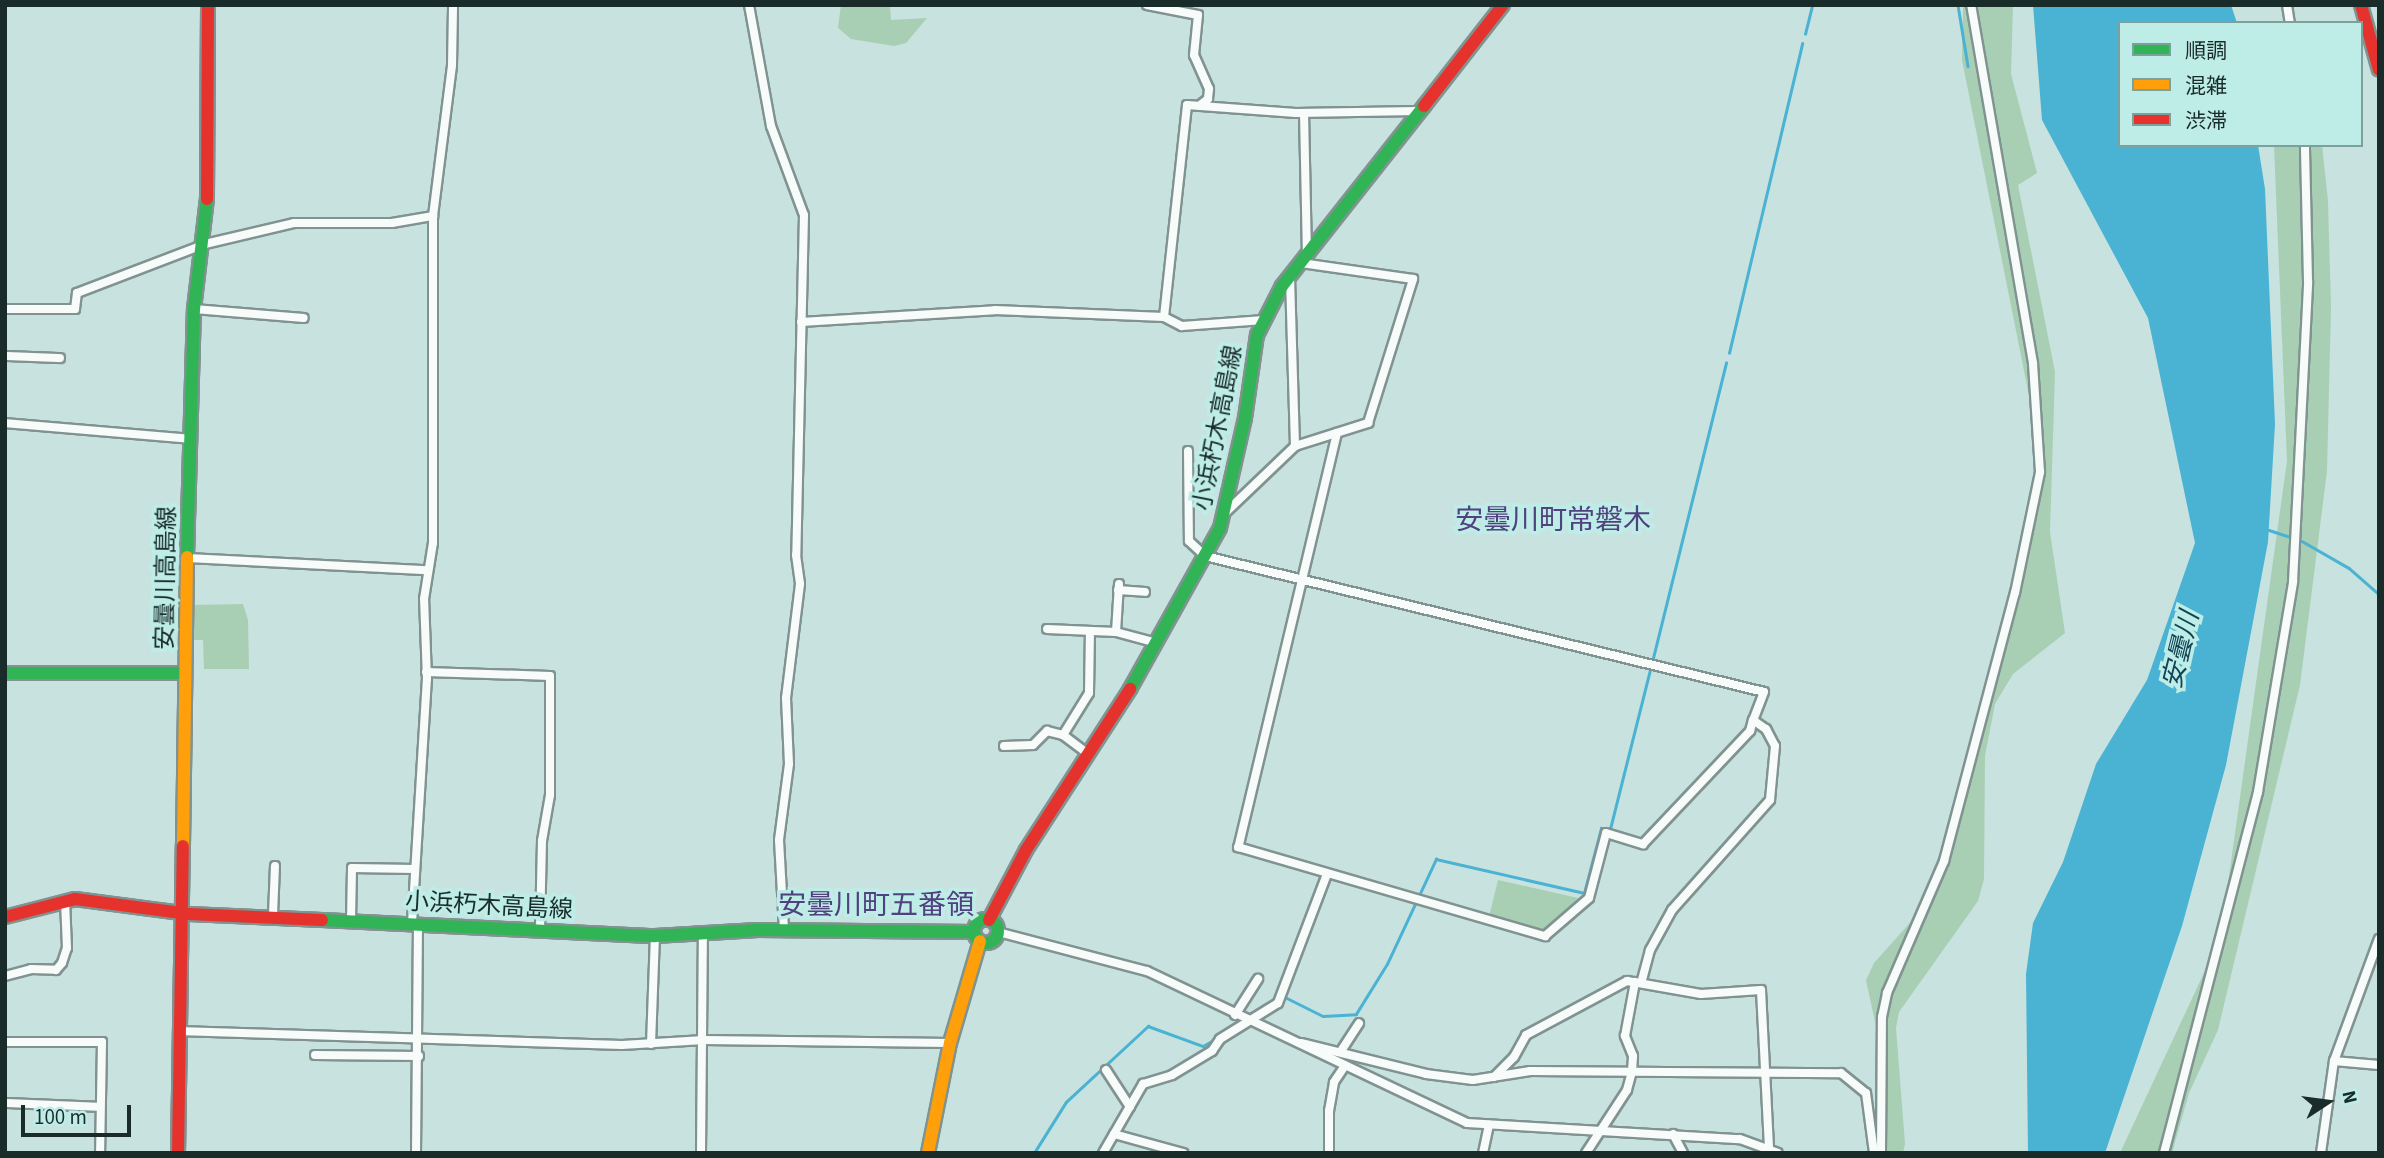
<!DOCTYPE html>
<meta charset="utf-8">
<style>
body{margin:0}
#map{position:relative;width:2384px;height:1158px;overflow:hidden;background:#c8e2df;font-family:"Source Sans 3","Noto Sans JP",sans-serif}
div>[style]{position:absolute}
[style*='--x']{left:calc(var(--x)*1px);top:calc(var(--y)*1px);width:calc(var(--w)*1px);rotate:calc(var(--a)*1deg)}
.green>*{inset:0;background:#a8cfb3}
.water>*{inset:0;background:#4ab2d3}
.stream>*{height:2.5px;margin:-1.25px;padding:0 1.25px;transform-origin:1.25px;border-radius:1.25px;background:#4ab2d3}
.roads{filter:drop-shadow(2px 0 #809391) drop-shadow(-2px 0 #809391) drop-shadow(0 2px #809391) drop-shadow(0 -2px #809391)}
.street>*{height:8px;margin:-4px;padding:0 4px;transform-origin:4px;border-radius:4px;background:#f7fbfa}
.fast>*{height:12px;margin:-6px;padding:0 6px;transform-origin:6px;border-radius:6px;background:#30b455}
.fast>.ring{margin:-6px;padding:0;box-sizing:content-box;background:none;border:12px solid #30b455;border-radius:50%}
.slow>*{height:12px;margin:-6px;padding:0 6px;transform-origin:6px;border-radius:6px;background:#ff9f0a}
.jam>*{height:12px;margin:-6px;padding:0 6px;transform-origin:6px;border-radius:6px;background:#e5322d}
span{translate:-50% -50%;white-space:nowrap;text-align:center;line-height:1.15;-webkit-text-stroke:7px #beede7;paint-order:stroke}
.street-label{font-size:24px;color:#1a2c2a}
.water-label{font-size:26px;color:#114357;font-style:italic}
.quarter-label{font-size:28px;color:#50417f}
.frame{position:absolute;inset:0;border:7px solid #1a2c2a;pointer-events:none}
.legend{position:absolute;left:2118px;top:21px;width:245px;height:126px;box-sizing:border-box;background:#beede7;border:2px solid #7ca09b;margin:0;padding:9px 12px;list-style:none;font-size:21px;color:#1a2c2a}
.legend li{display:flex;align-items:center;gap:14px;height:35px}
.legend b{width:35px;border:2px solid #7ca09b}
.north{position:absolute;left:2293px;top:1067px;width:70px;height:70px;-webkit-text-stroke:5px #beede7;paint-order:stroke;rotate:77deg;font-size:19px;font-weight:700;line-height:28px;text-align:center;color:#1a2c2a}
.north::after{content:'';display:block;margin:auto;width:24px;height:32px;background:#1a2c2a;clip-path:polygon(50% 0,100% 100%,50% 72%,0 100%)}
.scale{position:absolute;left:21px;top:1105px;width:110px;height:32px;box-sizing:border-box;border:4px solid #1a2c2a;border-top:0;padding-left:9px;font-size:21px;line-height:24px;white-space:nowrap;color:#1a2c2a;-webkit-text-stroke:5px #beede7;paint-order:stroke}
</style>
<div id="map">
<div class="green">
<i style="clip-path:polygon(841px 5px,890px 5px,891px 20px,927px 18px,906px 43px,894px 46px,851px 39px,838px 28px)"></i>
<i style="clip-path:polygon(1963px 5px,2013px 5px,2011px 74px,2037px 173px,2018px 185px,2055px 372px,2050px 532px,2065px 633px,2013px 674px,1995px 704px,1985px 756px,1984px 879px,1978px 901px,1899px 1012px,1896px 1028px,1905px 1144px,1903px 1153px,1878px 1153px,1878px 1036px,1866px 980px,1874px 963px,1925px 906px,1934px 888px,2005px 637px,2033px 487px,2036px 431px,1962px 60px)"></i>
<i style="clip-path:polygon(2274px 145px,2322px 145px,2328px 201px,2331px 307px,2327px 471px,2300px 685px,2218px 1030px,2189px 1093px,2172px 1153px,2120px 1153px,2210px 960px,2224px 912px,2287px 461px)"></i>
<i style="clip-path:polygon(243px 604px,248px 620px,249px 669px,204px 669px,203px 640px,194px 640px,193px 605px)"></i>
<i style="clip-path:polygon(1498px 880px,1578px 898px,1545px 932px,1489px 917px)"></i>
</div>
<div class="water">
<i style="clip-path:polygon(2033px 5px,2231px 5px,2237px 23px,2120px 23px,2120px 145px,2258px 145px,2265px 189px,2275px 424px,2268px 542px,2226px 765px,2182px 926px,2105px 1153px,2028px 1153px,2026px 974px,2033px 923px,2063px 862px,2096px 764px,2147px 680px,2195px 543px,2148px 318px,2042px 120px)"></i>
</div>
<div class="stream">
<i style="--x:1958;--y:5;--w:62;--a:80.7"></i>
<i style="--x:1805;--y:34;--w:30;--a:-76"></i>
<i style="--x:1729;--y:353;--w:318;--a:-76.7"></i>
<i style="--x:2266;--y:529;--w:25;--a:18"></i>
<i style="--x:2302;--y:541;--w:54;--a:29.9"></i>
<i style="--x:2349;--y:568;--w:40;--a:41"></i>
<i style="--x:1653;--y:658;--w:304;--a:-76.1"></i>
<i style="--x:1285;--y:997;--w:42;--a:26.6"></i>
<i style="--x:1323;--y:1016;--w:33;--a:-3"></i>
<i style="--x:1356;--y:1014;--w:59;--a:-58.2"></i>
<i style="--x:1387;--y:964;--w:116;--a:-65"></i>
<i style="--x:1436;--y:859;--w:152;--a:12.9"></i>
<i style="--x:1584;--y:893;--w:67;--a:-75.3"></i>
<i style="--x:1601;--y:828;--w:9;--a:6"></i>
<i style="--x:1610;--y:829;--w:168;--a:-75.9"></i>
<i style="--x:1034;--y:1153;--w:60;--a:-57.9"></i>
<i style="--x:1066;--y:1102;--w:112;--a:-42.8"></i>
<i style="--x:1148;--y:1026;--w:59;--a:20"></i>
<i style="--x:1203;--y:1046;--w:16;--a:-30"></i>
</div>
<div class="roads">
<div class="street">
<i style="--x:749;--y:5;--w:123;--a:79.7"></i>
<i style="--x:771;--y:126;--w:95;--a:69.7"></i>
<i style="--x:804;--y:215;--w:340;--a:91.3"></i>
<i style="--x:796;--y:555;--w:29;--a:82"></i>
<i style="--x:800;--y:584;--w:115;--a:97"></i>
<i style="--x:786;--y:698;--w:66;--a:87.4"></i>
<i style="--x:789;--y:764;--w:77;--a:97.5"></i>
<i style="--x:779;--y:840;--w:90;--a:86.8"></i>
<i style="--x:1147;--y:5;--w:52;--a:11.1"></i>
<i style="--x:1198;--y:15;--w:40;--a:95.7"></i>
<i style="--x:1194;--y:55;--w:37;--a:66"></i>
<i style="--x:1209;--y:89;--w:10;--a:96"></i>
<i style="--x:1208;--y:99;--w:11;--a:142"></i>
<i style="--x:2287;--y:5;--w:18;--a:81"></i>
<i style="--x:1304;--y:113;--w:141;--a:88.8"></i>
<i style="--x:5;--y:309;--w:70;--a:0"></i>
<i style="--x:75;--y:309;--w:16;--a:-83"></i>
<i style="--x:77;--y:293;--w:137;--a:-20.9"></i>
<i style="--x:205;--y:244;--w:91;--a:-13.3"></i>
<i style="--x:294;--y:223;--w:98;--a:0"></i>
<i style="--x:392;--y:223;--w:42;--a:-9.7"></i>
<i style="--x:194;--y:309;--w:110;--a:4.7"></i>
<i style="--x:1164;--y:317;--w:213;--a:-83.8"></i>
<i style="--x:1187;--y:105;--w:109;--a:4.2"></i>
<i style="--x:1296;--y:113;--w:122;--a:-0.9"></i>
<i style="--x:801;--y:322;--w:194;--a:-3.5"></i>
<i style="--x:995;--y:310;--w:169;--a:2.4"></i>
<i style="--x:1164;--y:317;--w:20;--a:27"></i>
<i style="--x:1182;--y:326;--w:82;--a:-4.2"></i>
<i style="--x:5;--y:356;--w:55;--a:2.1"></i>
<i style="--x:5;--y:423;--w:187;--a:4.9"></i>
<i style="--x:1337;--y:433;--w:426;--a:103.4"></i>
<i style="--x:1238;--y:847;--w:320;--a:16.2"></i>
<i style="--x:1545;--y:936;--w:58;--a:-40.8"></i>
<i style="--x:1589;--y:898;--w:67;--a:-75.3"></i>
<i style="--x:1606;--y:833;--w:39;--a:17"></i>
<i style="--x:1643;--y:844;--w:156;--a:-46.6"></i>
<i style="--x:1750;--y:731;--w:11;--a:-75"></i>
<i style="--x:1295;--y:446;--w:77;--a:-17.5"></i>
<i style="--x:1368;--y:423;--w:151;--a:-72.6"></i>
<i style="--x:1413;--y:279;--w:113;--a:-171.9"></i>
<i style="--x:1188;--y:451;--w:90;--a:89.4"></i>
<i style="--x:1189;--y:541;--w:22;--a:43"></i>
<i style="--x:1205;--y:556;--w:575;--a:13.67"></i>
<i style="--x:1764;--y:692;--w:30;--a:111"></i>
<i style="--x:1753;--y:720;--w:16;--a:35"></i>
<i style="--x:1766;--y:729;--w:19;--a:62"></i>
<i style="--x:1775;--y:746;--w:54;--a:95.3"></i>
<i style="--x:1770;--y:800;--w:147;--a:131.7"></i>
<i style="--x:1672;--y:910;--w:46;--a:118.8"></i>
<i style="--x:1650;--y:950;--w:34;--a:105"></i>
<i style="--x:1225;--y:513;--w:97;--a:-43.7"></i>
<i style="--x:1295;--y:446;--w:169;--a:-91.7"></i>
<i style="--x:187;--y:558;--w:241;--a:2.9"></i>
<i style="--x:1118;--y:590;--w:27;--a:4"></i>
<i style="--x:1047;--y:629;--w:69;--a:2.5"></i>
<i style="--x:1116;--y:632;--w:42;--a:15"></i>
<i style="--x:1116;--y:632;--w:48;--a:-86.4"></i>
<i style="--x:426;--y:672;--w:124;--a:1.8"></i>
<i style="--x:550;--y:676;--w:119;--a:90"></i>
<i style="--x:550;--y:795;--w:47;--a:99.9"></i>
<i style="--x:542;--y:841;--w:88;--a:91.3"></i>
<i style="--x:1063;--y:735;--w:49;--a:-58.2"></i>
<i style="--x:1089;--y:693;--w:62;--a:-89.1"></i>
<i style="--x:1004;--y:746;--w:29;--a:-2"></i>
<i style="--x:1033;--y:745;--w:20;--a:-45"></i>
<i style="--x:1047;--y:731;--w:16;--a:14"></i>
<i style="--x:1063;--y:735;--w:31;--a:37"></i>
<i style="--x:273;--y:915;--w:49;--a:-87.7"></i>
<i style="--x:351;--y:921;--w:53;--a:-88.9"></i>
<i style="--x:352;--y:868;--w:63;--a:0.9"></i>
<i style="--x:412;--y:923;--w:244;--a:-86.5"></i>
<i style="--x:427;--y:679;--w:80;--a:-92.1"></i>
<i style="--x:424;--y:599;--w:57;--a:-80.9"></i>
<i style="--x:433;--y:543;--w:327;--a:-90"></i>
<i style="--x:433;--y:216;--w:152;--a:-82.8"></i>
<i style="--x:452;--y:65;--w:60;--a:-89"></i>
<i style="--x:998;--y:932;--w:154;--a:14.7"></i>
<i style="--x:1147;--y:971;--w:354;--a:25.4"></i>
<i style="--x:1467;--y:1123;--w:273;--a:3.4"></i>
<i style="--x:1740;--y:1139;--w:40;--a:20.2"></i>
<i style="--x:5;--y:976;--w:27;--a:-15"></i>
<i style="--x:31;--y:969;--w:25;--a:2"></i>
<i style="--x:56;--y:970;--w:9;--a:-49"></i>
<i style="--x:62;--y:963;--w:16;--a:-72"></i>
<i style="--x:67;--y:948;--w:48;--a:-92.4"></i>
<i style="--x:1235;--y:1015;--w:43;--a:-57.4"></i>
<i style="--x:178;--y:1031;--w:444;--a:1.8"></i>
<i style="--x:622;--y:1045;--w:82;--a:-3.5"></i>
<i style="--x:704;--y:1040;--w:246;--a:0.7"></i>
<i style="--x:5;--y:1042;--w:97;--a:0"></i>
<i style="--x:102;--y:1042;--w:111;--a:91"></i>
<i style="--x:1301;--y:1043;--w:129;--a:13.9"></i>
<i style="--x:1426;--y:1074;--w:47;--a:7.3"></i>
<i style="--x:1473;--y:1080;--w:58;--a:-9"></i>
<i style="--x:1530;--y:1071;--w:311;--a:0.4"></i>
<i style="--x:1841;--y:1073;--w:32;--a:39"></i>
<i style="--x:1866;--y:1093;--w:61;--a:82.4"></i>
<i style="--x:651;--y:1044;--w:108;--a:-87.9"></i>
<i style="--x:1341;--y:1051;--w:33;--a:-57"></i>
<i style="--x:315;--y:1055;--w:104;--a:0.6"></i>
<i style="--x:2334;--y:1061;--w:45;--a:5.1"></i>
<i style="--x:1106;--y:1070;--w:44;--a:57"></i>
<i style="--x:1494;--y:1077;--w:28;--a:-45"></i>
<i style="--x:1514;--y:1057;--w:25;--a:-61"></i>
<i style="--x:1526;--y:1035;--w:115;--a:-28.1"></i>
<i style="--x:1627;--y:981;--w:75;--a:10"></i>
<i style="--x:1701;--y:994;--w:60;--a:-3.8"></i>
<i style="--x:1761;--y:990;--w:157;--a:87.1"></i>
<i style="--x:5;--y:1103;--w:94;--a:2.4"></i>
<i style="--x:1114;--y:1134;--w:72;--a:15.4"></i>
<i style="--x:1673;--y:1134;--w:21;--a:62"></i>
<i style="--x:416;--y:1153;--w:230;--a:-89.5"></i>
<i style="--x:701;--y:1153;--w:220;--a:-89.5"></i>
<i style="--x:1103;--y:1153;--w:80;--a:-59.9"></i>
<i style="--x:1143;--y:1084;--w:30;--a:-17"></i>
<i style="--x:1172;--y:1075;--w:47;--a:-31"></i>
<i style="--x:1212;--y:1051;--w:14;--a:-56"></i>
<i style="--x:1220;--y:1039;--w:68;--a:-31.8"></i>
<i style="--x:1278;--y:1003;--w:138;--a:-69.2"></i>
<i style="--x:1329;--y:1153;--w:42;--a:-90"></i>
<i style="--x:1329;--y:1111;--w:29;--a:-80"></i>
<i style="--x:1334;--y:1082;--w:18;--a:-56"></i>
<i style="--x:1483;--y:1153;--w:29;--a:-78"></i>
<i style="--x:1586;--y:1153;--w:75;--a:-56.9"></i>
<i style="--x:1627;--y:1090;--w:20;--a:-75"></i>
<i style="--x:1632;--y:1071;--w:15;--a:-86"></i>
<i style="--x:1633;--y:1056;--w:22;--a:-112"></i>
<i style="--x:1625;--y:1036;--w:55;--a:-79.5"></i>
<i style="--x:1881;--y:1153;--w:136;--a:-89.6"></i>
<i style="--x:1882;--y:1017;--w:25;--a:-78"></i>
<i style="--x:1887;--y:993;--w:144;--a:-66.6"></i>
<i style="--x:1944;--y:861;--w:277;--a:-75.2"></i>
<i style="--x:2015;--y:593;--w:124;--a:-78.3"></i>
<i style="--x:2040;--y:472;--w:109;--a:-93.7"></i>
<i style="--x:2033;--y:363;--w:363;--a:-99.8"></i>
<i style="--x:2164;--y:1153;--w:373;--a:-75.4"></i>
<i style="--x:2258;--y:792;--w:213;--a:-80.5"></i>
<i style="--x:2293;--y:582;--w:301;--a:-87.1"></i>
<i style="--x:2308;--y:281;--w:136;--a:-91.3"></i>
<i style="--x:2321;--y:1153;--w:93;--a:-82"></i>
<i style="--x:2334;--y:1061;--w:130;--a:-69.8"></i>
</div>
<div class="fast">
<i style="--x:187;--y:557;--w:248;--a:-88.4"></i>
<i style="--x:194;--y:309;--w:111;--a:-83.3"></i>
<i style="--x:5;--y:673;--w:180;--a:0"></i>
<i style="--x:1130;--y:689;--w:184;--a:-60.8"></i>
<i style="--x:1220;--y:528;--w:113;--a:-77.2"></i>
<i style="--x:1245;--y:418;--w:84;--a:-81.8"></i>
<i style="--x:1257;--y:335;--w:55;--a:-63"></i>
<i style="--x:1282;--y:286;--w:229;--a:-51.7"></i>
<i class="ring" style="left:974px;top:919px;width:12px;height:12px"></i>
<i style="--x:322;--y:920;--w:333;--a:2.8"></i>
<i style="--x:655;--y:936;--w:103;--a:-3.3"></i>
<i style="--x:758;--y:930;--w:216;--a:0.5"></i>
</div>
<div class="slow">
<i style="--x:183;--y:846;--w:289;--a:-89.2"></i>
<i style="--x:928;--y:1153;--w:112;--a:-78.7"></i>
<i style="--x:950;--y:1043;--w:106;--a:-73.6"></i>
</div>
<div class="jam">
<i style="--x:2361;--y:5;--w:67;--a:74.5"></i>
<i style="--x:1424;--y:106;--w:128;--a:-52"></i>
<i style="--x:207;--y:199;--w:194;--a:-89.7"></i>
<i style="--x:5;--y:917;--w:72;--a:-14.4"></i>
<i style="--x:75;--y:899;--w:115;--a:7.5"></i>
<i style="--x:189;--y:914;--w:133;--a:2.6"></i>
<i style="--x:989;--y:920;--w:79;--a:-62.1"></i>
<i style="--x:1026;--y:850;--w:192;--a:-57.1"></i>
<i style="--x:178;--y:1153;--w:307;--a:-89.1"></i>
</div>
</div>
<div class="street-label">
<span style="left:1218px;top:428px;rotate:-79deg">小浜朽木高島線</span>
<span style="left:166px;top:578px;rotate:-89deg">安曇川高島線</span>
<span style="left:489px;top:906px;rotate:3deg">小浜朽木高島線</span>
</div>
<div class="water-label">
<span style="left:2181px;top:650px;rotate:-76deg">安曇川</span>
</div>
<div class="quarter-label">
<span style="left:1553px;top:520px">安曇川町常磐木</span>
<span style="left:876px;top:905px">安曇川町五番領</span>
</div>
<div class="frame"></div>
<ul class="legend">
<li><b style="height:9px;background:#30b455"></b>順調</li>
<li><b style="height:9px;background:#ff9f0a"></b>混雑</li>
<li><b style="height:9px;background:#e5322d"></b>渋滞</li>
</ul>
<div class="north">N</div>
<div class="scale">100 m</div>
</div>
